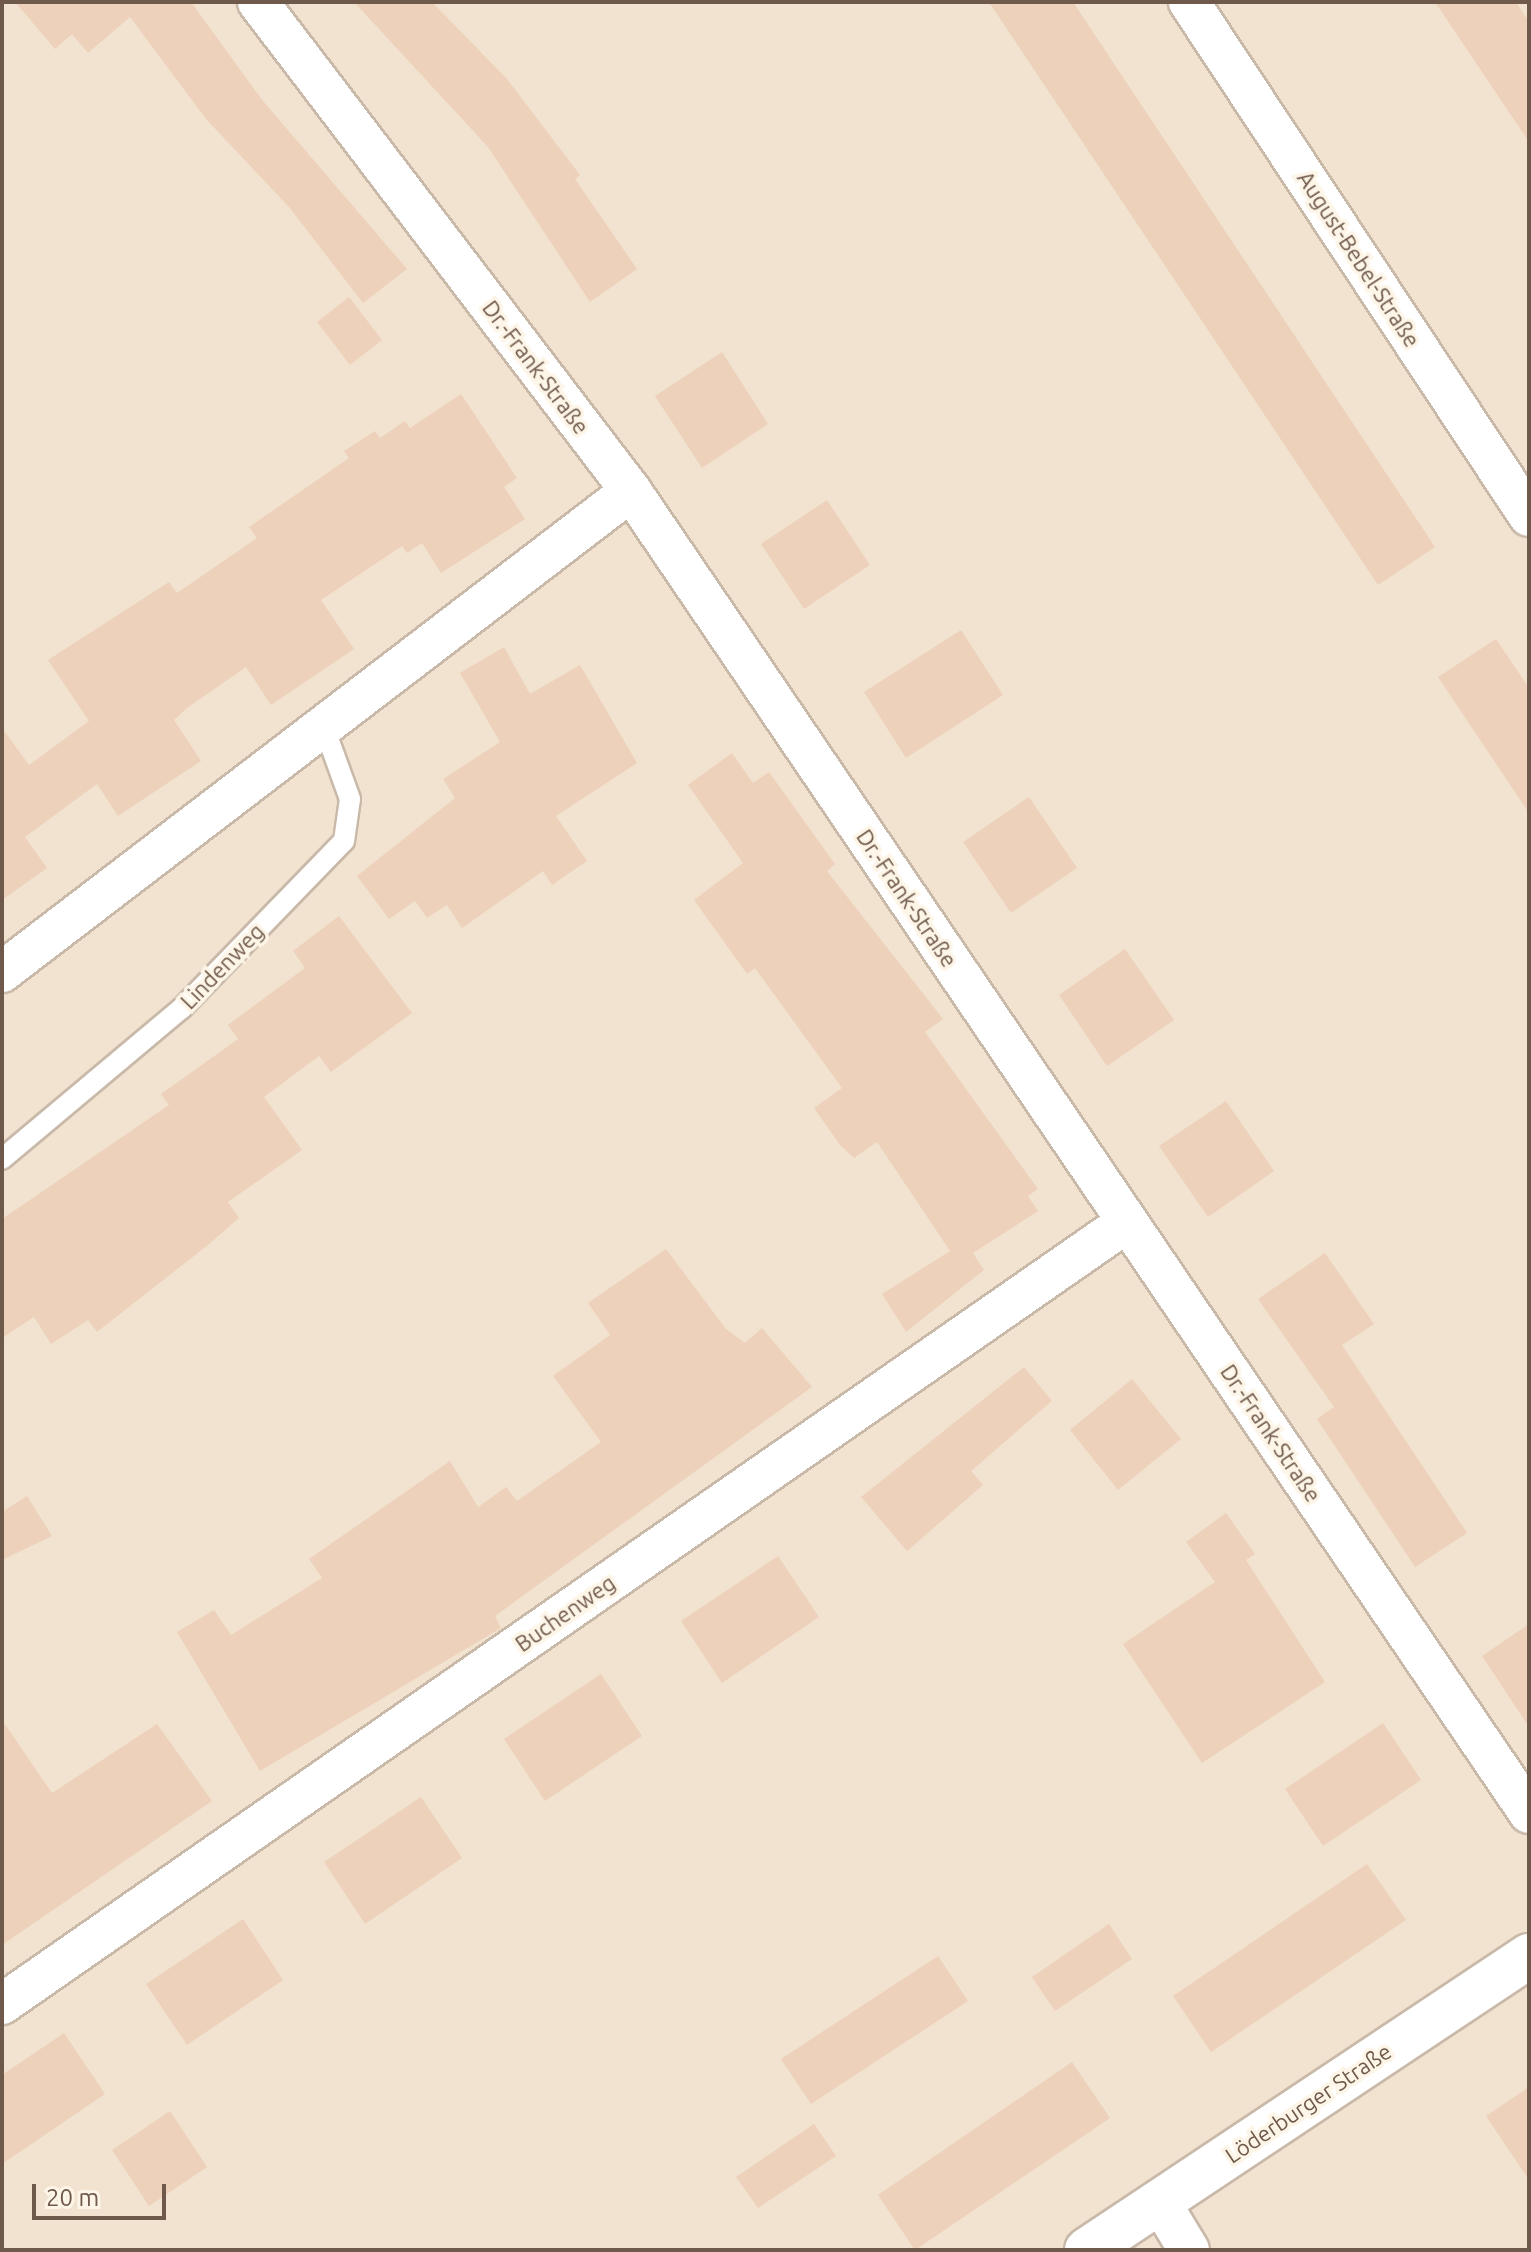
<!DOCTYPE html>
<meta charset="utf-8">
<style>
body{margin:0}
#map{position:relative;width:1531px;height:2252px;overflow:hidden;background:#faf1e1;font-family:Ubuntu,sans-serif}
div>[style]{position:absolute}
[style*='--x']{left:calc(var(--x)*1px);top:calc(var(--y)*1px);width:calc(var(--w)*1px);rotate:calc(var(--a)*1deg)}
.residential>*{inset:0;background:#f1e3d0}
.building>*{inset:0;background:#edd1bb}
.roads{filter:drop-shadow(2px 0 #c9b9a9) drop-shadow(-2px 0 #c9b9a9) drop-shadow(0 2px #c9b9a9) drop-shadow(0 -2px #c9b9a9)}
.lane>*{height:20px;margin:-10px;padding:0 10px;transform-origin:10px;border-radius:10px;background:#fff}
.street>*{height:40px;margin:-20px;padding:0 20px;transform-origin:20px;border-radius:20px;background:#fff}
.secondary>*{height:44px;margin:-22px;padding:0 22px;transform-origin:22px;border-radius:22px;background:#fff}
span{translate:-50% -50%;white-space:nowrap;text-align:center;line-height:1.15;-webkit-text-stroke:7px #fdf5e7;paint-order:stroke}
.street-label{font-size:22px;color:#6f594a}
.frame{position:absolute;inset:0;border:4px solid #6f594a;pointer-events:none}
.scale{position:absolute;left:32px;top:2184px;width:134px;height:36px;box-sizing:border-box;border:4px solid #6f594a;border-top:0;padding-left:10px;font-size:24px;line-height:28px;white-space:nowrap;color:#6f594a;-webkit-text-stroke:6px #fdf5e7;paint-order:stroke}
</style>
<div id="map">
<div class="residential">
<i style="clip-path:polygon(2px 2px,1529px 2px,1529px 2250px,2px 2250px)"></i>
</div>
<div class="building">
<i style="clip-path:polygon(15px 2px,191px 2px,263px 101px,407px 269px,363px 303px,289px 207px,206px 119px,130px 17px,88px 53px,72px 34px,55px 49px)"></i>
<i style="clip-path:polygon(354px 2px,432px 2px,507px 79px,580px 175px,575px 179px,637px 269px,590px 302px,488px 147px)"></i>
<i style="clip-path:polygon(989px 2px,1073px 2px,1435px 547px,1378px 585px)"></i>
<i style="clip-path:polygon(1435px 2px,1516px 2px,1529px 22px,1529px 142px)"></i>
<i style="clip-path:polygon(349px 297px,382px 340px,350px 365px,317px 322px)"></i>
<i style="clip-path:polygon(722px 352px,768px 424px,702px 468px,655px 396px)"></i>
<i style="clip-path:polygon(461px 394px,517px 478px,504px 487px,525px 519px,441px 573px,422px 543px,407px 553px,402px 546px,321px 600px,354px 649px,271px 705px,246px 667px,187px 708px,174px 720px,201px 761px,118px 816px,97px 784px,25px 837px,47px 868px,2px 900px,2px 728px,29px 765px,89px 721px,48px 660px,169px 582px,177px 593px,257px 538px,249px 527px,349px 458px,344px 451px,375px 431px,380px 438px,405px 421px,410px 428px)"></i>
<i style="clip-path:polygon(827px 500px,870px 565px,804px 609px,761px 544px)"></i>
<i style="clip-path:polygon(961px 630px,1003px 695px,906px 758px,864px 692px)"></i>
<i style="clip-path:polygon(1496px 639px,1529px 688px,1529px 813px,1438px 677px)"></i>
<i style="clip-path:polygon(504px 647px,530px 694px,580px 665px,637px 763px,556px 816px,587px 861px,552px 885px,543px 871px,462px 928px,447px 905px,427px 918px,415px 901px,389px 919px,357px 876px,455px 798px,443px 779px,500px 742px,460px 673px)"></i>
<i style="clip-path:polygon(732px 753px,753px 783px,769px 772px,835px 864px,827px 871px,943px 1019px,925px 1032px,1038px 1189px,1028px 1196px,1038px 1211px,973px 1253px,984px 1270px,906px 1332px,882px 1294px,950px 1251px,877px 1142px,854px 1158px,840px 1145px,814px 1108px,842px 1088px,755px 968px,747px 974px,694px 900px,743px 863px,688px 785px)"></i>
<i style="clip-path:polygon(1029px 797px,1077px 868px,1011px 913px,963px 842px)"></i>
<i style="clip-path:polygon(339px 916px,412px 1013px,331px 1072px,319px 1056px,264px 1097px,302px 1150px,228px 1202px,239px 1218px,208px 1245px,97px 1332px,88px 1320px,51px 1344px,34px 1317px,2px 1338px,2px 1219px,169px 1105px,161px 1094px,238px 1039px,228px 1025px,305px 968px,293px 951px)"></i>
<i style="clip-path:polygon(1125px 949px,1174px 1020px,1107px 1066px,1059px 995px)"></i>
<i style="clip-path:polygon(1226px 1101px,1274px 1171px,1208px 1217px,1159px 1146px)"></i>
<i style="clip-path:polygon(666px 1249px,726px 1329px,745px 1343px,762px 1328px,812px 1387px,495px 1616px,501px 1628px,260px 1771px,177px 1632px,214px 1610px,231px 1635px,322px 1578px,309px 1559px,450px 1461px,478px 1507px,506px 1487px,517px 1501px,601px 1442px,553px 1376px,610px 1335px,588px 1303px)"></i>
<i style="clip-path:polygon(1325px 1253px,1374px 1324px,1342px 1345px,1467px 1533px,1415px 1567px,1317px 1419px,1334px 1407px,1258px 1299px)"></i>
<i style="clip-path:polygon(1024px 1367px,1052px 1401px,971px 1471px,983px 1485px,907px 1551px,861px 1497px)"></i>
<i style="clip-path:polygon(1132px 1379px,1181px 1439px,1118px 1490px,1070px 1430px)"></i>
<i style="clip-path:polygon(27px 1496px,52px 1536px,2px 1560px,2px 1512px)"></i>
<i style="clip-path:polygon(1226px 1513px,1255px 1554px,1246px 1560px,1325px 1682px,1202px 1763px,1123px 1644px,1215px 1582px,1186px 1542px)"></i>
<i style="clip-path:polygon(778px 1556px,819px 1617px,722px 1683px,681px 1621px)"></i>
<i style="clip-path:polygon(1529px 1624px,1529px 1727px,1482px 1656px)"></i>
<i style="clip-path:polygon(601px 1674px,642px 1736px,545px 1801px,504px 1739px)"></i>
<i style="clip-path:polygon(2px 1720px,52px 1793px,157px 1724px,212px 1801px,2px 1945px)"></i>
<i style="clip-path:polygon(1383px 1723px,1421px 1780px,1323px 1846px,1285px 1789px)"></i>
<i style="clip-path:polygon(421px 1797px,462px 1858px,365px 1924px,324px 1862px)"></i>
<i style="clip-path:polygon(1367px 1864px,1406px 1920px,1211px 2052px,1173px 1996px)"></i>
<i style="clip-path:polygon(243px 1919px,283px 1980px,187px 2045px,146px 1984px)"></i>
<i style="clip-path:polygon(1109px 1924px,1132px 1959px,1055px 2011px,1032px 1977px)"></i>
<i style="clip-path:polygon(938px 1956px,968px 2001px,811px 2104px,781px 2059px)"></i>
<i style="clip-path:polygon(64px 2033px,105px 2094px,2px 2164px,2px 2075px)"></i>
<i style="clip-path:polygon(1072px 2062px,1110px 2118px,915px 2250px,878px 2195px)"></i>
<i style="clip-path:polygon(1529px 2087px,1529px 2180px,1486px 2116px)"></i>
<i style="clip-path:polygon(170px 2111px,207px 2167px,149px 2206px,112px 2150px)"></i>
<i style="clip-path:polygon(814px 2124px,836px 2156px,758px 2208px,736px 2177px)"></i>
</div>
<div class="roads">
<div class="lane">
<i style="--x:2;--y:1159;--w:234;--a:-40"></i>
<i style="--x:181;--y:1009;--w:234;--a:-45.9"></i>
<i style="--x:344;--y:841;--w:42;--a:-81.9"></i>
<i style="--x:350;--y:799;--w:77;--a:-109.9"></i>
</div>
<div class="street">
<i style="--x:258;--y:2;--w:615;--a:52.66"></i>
<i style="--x:631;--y:491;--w:1598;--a:55.81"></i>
<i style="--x:1189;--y:2;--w:616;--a:56.52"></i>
<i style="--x:2;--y:972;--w:792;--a:-37.41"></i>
<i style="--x:2;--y:2004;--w:1370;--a:-34.8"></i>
<i style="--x:1160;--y:2202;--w:56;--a:58.9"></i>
</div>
<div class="secondary">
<i style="--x:1087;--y:2250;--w:531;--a:-33.63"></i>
</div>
</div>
<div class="street-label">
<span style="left:1359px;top:259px;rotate:57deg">August-Bebel-Straße</span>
<span style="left:536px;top:367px;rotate:53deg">Dr.-Frank-Straße</span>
<span style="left:907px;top:898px;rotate:56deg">Dr.-Frank-Straße</span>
<span style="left:222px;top:966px;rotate:-46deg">Lindenweg</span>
<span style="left:1271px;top:1433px;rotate:56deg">Dr.-Frank-Straße</span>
<span style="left:565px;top:1613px;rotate:-35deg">Buchenweg</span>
<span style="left:1308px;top:2103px;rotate:-34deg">Löderburger Straße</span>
</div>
<div class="frame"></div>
<div class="scale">20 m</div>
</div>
